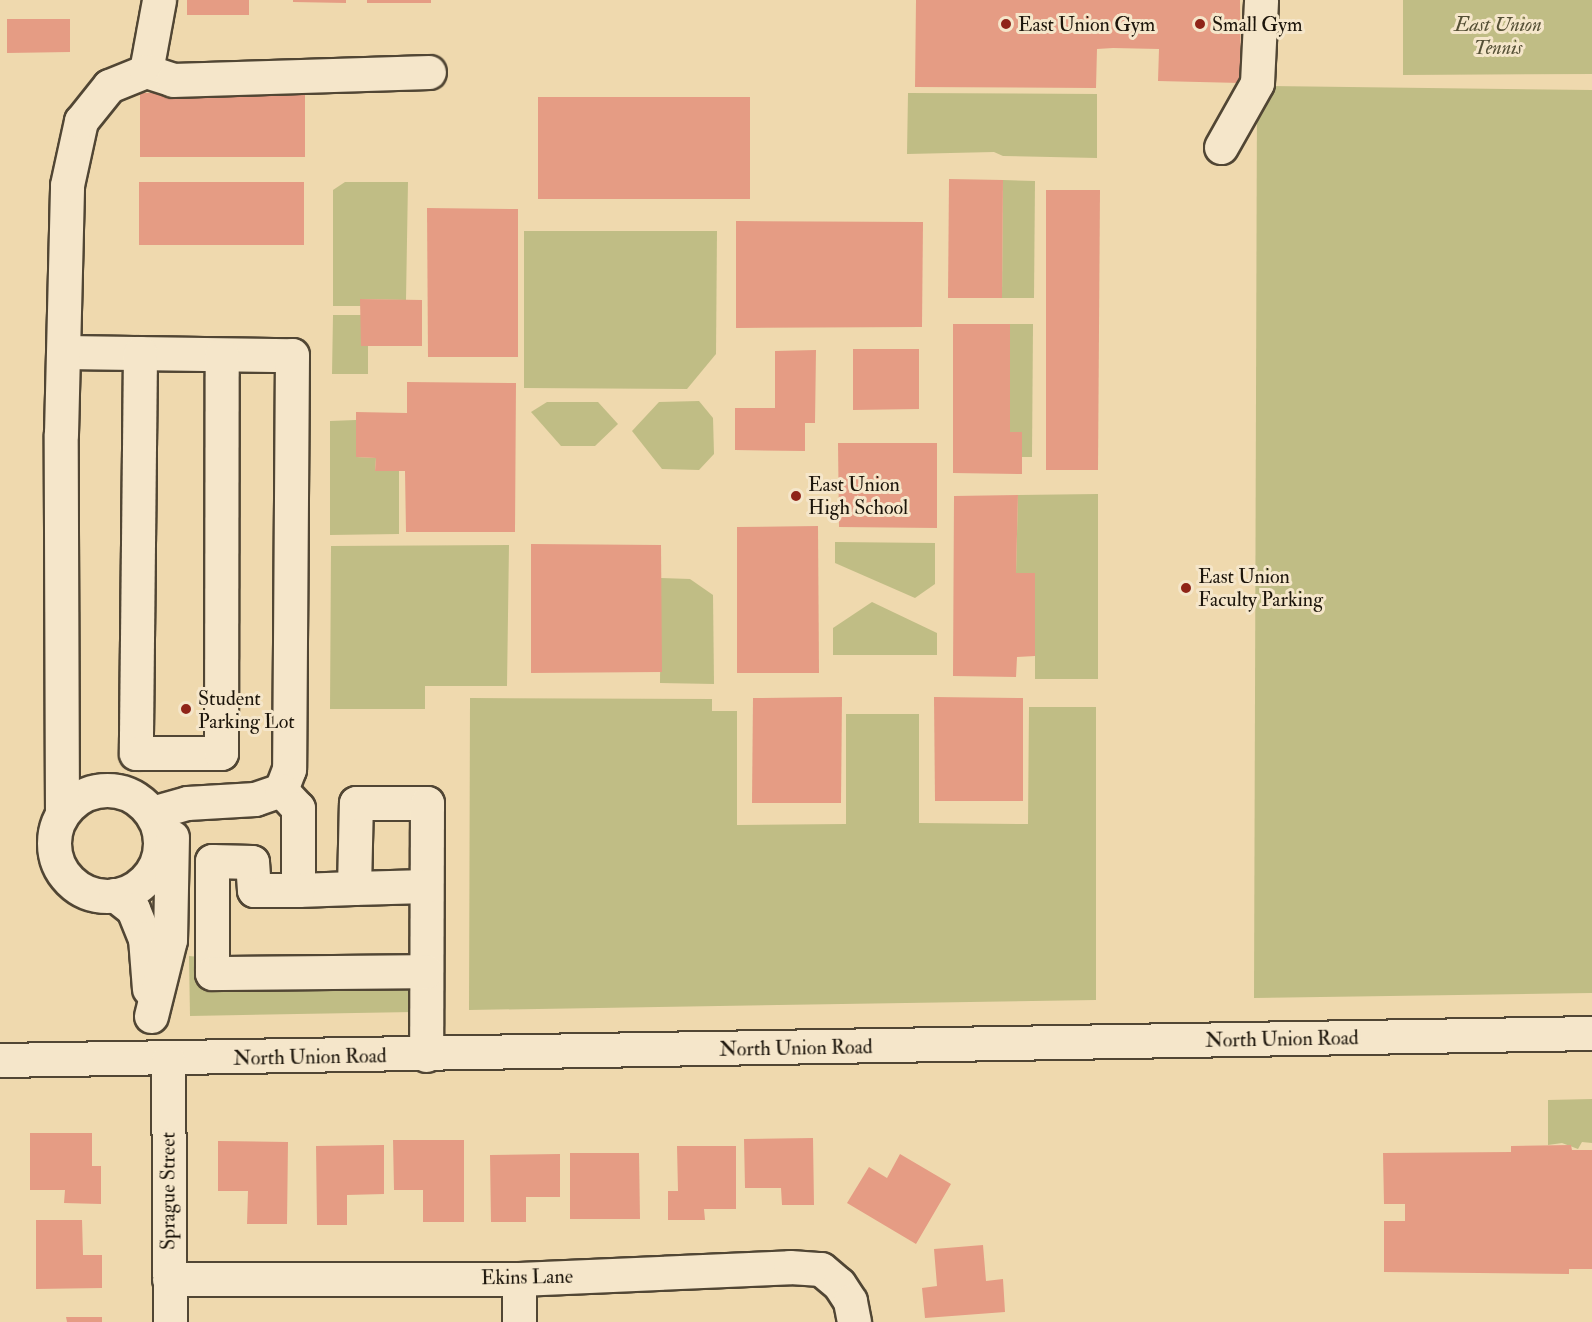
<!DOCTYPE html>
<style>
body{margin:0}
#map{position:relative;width:1592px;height:1322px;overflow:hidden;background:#efd9ae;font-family:"IM FELL Double Pica",serif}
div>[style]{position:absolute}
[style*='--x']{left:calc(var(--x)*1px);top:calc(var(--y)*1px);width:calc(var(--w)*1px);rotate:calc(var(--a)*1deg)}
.green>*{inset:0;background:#c0bd85}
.building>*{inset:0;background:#e59c84}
.roads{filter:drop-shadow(2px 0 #514634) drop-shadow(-2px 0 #514634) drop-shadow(0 2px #514634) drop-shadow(0 -2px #514634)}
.minor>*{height:33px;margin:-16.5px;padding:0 16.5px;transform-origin:16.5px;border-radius:16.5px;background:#f5e6ca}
.minor>.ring{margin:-16.5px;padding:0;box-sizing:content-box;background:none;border:33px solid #f5e6ca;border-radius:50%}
.dots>*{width:16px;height:16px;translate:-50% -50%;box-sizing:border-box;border:3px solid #f5e6ca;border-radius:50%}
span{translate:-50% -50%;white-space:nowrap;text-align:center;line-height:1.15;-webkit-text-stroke:6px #f5e6ca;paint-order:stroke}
.poi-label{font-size:20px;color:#1c150b}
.left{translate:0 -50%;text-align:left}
.park-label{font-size:20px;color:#555036;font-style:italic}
.street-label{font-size:20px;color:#1c150b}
</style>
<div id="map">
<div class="green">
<i style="clip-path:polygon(1403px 0,1592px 0,1592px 74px,1403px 75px)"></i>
<i style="clip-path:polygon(1266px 86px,1592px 90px,1592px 993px,1254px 998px,1257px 96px)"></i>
<i style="clip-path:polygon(908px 93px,1097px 94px,1097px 158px,1003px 156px,994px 152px,907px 154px)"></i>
<i style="clip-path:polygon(1003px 180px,1035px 181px,1034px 298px,1002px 298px)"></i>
<i style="clip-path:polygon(345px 182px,408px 182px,406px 300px,361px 299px,361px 306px,333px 306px,333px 190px)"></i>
<i style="clip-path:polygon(524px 231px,717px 231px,716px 354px,687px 389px,524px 388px)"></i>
<i style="clip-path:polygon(333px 315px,361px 315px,361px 346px,368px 346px,368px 374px,332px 374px)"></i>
<i style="clip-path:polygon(1010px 324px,1033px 324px,1032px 457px,1022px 457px,1010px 432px)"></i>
<i style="clip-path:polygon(699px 401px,713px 418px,714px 454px,699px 470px,662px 469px,632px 431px,659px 402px)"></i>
<i style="clip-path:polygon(547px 402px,598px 402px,618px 424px,595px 446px,561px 446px,531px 412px)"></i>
<i style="clip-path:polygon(356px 420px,356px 457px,376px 458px,375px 471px,399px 471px,399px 534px,330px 535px,330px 421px)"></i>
<i style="clip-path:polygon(1098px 494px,1098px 679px,1035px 679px,1035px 574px,1016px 573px,1018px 495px)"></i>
<i style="clip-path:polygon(835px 542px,935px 543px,935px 584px,915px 598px,835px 563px)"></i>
<i style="clip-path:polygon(509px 545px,507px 686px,425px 686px,425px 709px,330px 709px,331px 546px)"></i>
<i style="clip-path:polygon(661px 578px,690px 579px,713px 595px,714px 684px,660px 683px)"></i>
<i style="clip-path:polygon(872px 602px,937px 633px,937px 655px,833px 655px,833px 628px)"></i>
<i style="clip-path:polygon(470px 698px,712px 699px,712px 711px,737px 711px,737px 825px,846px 824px,846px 714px,919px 714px,919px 823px,1028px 824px,1029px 707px,1096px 707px,1096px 1000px,469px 1010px)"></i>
<i style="clip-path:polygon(189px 956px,412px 976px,413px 1012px,190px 1016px)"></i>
<i style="clip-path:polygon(1592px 1099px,1592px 1143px,1582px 1142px,1578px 1149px,1562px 1143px,1548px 1145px,1548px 1100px)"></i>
</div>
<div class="building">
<i style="clip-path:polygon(187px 0,249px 0,249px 15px,187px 15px)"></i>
<i style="clip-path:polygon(293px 0,346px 0,346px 3px,293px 2px)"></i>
<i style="clip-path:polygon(367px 0,431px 0,431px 3px,367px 3px)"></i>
<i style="clip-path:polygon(916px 0,1240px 0,1241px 83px,1158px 81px,1159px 49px,1113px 48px,1097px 49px,1096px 88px,915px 87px)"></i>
<i style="clip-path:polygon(7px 19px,70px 19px,70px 52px,7px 53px)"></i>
<i style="clip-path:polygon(305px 92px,305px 157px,140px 157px,140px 93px)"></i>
<i style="clip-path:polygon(538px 97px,750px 97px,750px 199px,538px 199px)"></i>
<i style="clip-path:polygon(949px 179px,1003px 180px,1002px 298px,948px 298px)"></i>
<i style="clip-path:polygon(139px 182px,304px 182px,304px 245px,139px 245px)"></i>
<i style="clip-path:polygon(1046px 190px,1100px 190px,1098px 470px,1046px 470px)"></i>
<i style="clip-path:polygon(427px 208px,518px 209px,518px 357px,428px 357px)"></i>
<i style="clip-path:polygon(736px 221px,923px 222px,922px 327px,736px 328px)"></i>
<i style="clip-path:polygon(360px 299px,422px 300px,422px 346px,361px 346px)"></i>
<i style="clip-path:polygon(953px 324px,1010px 324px,1010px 432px,1022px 432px,1022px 474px,953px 473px)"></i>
<i style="clip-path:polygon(853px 349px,919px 349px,919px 409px,853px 410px)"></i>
<i style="clip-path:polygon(816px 350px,815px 423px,805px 423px,805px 451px,735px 450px,735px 408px,775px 408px,775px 351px)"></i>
<i style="clip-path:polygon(407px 382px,516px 383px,515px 532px,406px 532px,405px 471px,375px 471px,376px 458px,356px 457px,356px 412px,407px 413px)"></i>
<i style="clip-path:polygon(838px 443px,937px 443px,937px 528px,839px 527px)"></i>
<i style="clip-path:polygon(1018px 495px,1016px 573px,1035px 573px,1035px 656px,1017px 657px,1016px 677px,953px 676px,954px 496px)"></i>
<i style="clip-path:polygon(818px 526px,819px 673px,737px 673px,737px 527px)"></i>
<i style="clip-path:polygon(531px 544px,661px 545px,662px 672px,531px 673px)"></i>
<i style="clip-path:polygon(842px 697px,841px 803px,752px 803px,753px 698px)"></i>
<i style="clip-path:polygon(934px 697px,1023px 698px,1023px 801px,935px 801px)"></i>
<i style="clip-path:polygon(30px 1133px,92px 1133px,92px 1166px,101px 1166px,101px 1204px,64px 1203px,65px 1190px,30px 1190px)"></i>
<i style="clip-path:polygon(813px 1138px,814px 1205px,782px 1205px,781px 1188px,745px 1188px,744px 1139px)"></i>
<i style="clip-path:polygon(393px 1140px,464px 1140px,464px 1222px,423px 1222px,423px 1190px,394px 1190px)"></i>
<i style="clip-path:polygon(218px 1141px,288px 1142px,287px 1224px,247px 1224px,248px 1191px,218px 1191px)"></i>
<i style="clip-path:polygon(384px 1145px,384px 1194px,347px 1195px,347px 1225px,317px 1225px,316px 1146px)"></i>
<i style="clip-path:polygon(1571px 1145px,1572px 1150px,1592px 1150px,1592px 1269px,1569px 1269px,1569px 1274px,1384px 1272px,1384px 1221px,1405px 1221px,1405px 1204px,1384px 1204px,1383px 1153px,1511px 1152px,1511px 1146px)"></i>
<i style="clip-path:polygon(677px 1146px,736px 1146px,736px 1209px,704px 1209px,705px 1220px,668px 1220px,668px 1191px,678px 1191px)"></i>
<i style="clip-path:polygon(570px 1153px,639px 1153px,640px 1219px,570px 1219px)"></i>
<i style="clip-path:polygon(560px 1154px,560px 1197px,526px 1197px,526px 1222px,491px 1222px,490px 1155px)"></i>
<i style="clip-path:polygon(900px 1154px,951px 1184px,916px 1244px,847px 1203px,869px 1167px,887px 1178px)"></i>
<i style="clip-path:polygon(36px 1220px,82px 1220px,83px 1255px,102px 1255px,102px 1288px,36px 1289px)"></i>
<i style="clip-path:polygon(983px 1245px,986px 1281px,1003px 1279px,1005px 1312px,925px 1318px,922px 1288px,937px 1286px,934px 1249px)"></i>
<i style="clip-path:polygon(66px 1317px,102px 1317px,102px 1322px,67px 1322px)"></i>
</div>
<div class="roads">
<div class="minor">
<i style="--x:146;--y:71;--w:72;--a:-79.6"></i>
<i style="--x:1221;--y:147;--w:73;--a:-60.6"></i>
<i style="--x:1257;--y:83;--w:83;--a:-87.2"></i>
<i style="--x:64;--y:352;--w:228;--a:0.8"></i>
<i style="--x:292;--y:355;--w:414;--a:90.4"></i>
<i style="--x:289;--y:769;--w:22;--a:111"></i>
<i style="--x:281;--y:790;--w:28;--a:161"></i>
<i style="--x:255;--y:799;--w:68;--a:176.6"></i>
<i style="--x:187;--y:803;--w:37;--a:164"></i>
<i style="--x:140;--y:353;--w:400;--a:90.6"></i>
<i style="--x:136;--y:753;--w:85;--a:0"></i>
<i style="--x:221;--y:753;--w:398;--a:-89.9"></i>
<i style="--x:281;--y:790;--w:25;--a:47"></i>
<i style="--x:298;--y:808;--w:82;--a:90"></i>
<i style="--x:298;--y:890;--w:56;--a:-2"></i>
<i style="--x:354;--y:888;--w:85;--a:-88.7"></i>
<i style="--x:356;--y:803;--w:71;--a:0"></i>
<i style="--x:427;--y:803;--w:252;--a:90.2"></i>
<i class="ring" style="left:54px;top:790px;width:73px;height:73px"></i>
<i style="--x:62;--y:814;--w:380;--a:-90.2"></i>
<i style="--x:61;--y:434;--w:249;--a:-88.6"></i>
<i style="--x:67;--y:185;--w:66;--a:-77.7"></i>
<i style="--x:81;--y:121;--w:45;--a:-51.3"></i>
<i style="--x:109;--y:86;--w:40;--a:-22"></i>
<i style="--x:146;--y:71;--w:28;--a:18"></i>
<i style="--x:173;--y:80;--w:256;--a:-1.8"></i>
<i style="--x:354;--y:888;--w:72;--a:-1.6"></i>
<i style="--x:298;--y:890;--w:44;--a:180"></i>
<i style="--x:254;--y:890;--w:28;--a:-94"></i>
<i style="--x:252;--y:862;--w:40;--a:-178.6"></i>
<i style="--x:212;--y:861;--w:112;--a:90"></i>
<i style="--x:212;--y:973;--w:214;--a:-0.5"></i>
<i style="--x:115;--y:895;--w:23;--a:38"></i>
<i style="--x:133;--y:909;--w:31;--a:68"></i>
<i style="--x:145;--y:938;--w:51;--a:85.5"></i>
<i style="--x:151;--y:1016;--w:78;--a:-76"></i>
<i style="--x:170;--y:940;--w:103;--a:-88.9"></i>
<i style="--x:0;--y:1060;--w:1592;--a:-0.97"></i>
<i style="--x:168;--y:1060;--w:262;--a:89.6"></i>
<i style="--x:169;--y:1279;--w:350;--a:0"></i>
<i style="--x:519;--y:1279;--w:271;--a:-2.5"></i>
<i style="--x:790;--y:1267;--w:31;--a:4"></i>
<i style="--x:821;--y:1269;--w:23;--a:40"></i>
<i style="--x:839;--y:1284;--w:20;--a:57"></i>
<i style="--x:850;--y:1301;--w:21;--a:79"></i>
<i style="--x:519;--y:1279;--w:43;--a:90"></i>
</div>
</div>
<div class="dots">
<i style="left:1006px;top:24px;background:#8f2418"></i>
<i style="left:1200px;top:24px;background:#8f2418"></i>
<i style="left:796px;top:496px;background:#8f2418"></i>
<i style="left:1186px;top:588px;background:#8f2418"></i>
<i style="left:186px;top:709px;background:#8f2418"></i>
</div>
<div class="poi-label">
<span class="left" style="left:1018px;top:24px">East Union Gym</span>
<span class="left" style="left:1212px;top:24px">Small Gym</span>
<span class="left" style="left:808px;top:496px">East Union<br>High School</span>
<span class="left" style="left:1198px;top:588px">East Union<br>Faculty Parking</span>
<span class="left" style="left:198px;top:710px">Student<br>Parking Lot</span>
</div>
<div class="park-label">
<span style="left:1498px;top:36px">East Union<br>Tennis</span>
</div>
<div class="street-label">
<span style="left:1282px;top:1039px;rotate:-1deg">North Union Road</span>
<span style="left:796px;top:1048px;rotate:-1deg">North Union Road</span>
<span style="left:310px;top:1057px;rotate:-1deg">North Union Road</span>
<span style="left:168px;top:1191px;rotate:-90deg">Sprague Street</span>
<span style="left:527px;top:1277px;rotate:-1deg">Ekins Lane</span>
</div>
</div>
